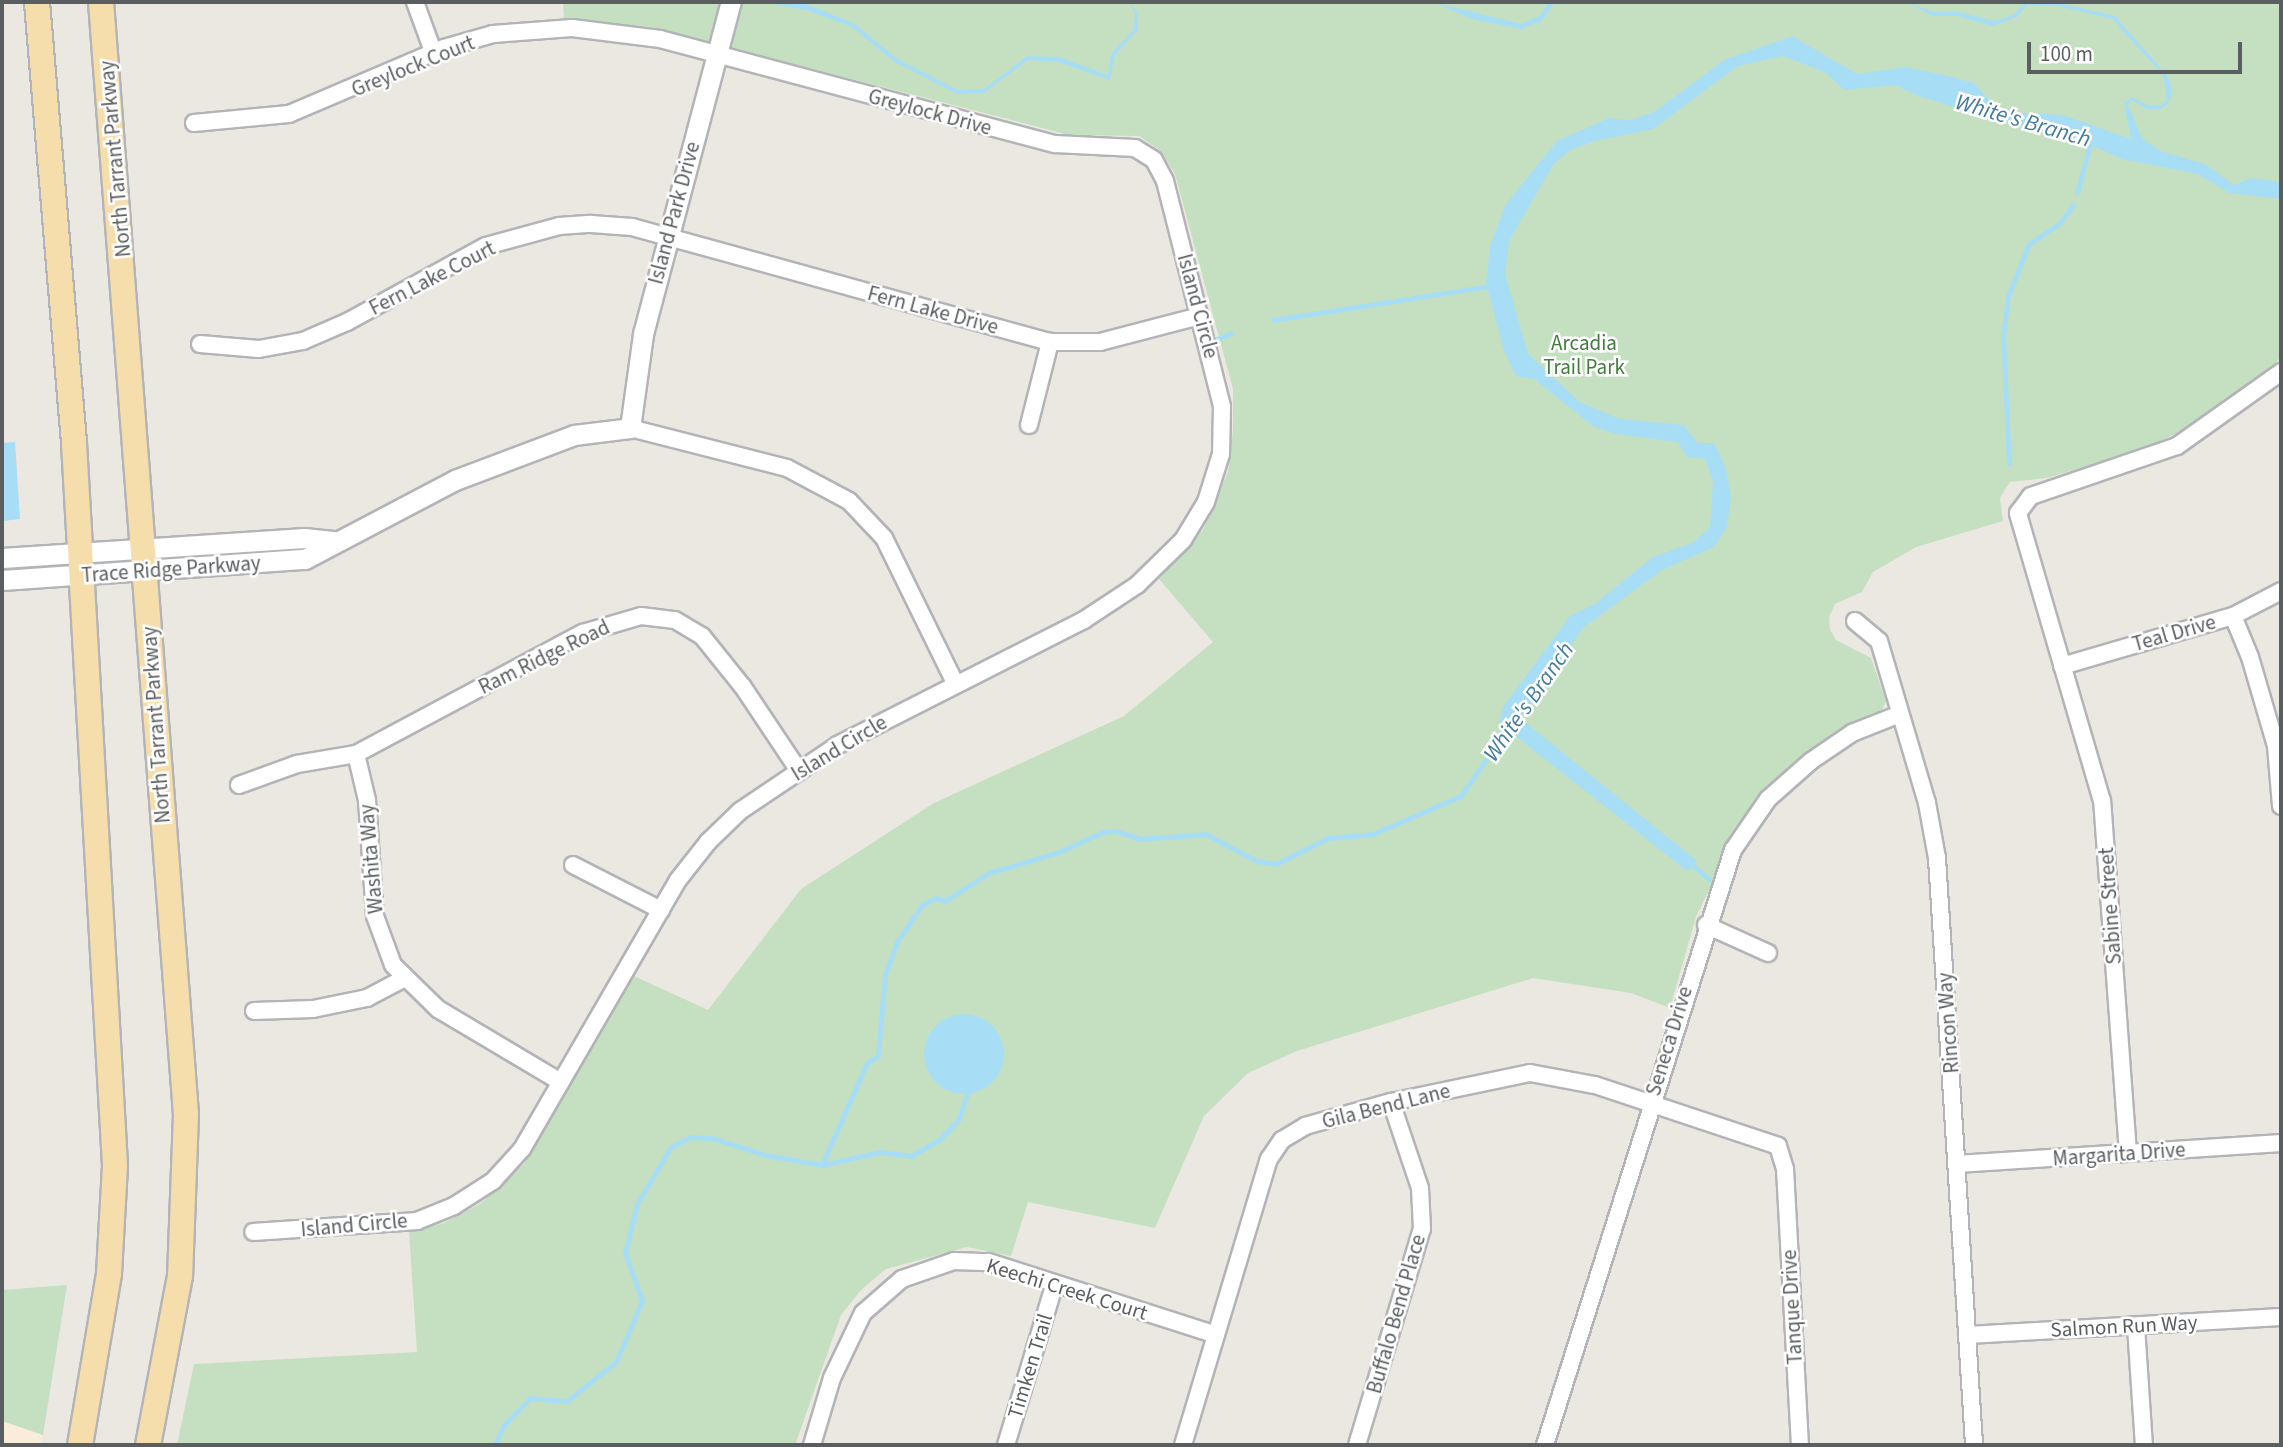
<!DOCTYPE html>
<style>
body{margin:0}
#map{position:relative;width:2283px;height:1447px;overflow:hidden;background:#ebe7e1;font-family:"Source Sans 3",sans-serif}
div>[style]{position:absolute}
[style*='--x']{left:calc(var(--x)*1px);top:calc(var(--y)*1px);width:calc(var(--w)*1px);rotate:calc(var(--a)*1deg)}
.commercial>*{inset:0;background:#f9ecd8}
.green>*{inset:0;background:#c5e0c0}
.water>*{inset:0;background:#a7def5}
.round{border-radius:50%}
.stream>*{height:4.5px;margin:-2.25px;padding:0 2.25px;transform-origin:2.25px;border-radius:2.25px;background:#a7def5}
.roads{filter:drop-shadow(2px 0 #b2b4b7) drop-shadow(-2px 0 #b2b4b7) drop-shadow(0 2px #b2b4b7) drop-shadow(0 -2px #b2b4b7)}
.minor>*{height:16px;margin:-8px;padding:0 8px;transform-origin:8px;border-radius:8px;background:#fff}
.tertiary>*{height:19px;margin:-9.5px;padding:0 9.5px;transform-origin:9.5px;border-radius:9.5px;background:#fff}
.primary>*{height:24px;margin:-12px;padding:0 12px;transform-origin:12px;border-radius:12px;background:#f5deab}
span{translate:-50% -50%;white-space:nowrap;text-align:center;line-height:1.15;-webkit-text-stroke:5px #fff;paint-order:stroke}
.street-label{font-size:21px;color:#5a5e60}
.park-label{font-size:21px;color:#437c3d}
.water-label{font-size:23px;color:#447c9c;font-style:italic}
.frame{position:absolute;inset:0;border:4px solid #5a5e60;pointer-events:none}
.scale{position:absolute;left:2027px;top:42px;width:215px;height:32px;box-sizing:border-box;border:4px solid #5a5e60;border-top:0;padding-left:9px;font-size:21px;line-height:24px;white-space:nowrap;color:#5a5e60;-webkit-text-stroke:5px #fff;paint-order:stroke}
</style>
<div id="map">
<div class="commercial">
<i style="clip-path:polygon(2px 1420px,43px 1435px,40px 1445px,2px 1445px)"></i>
</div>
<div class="green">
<i style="clip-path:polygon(563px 2px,2281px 2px,2281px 356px,2268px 373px,2207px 417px,2150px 447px,2047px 478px,2010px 482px,2000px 498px,2003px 521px,1916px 547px,1873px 572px,1862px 592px,1835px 604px,1829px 617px,1830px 630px,1836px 640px,1871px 658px,1886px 701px,1882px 710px,1815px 748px,1774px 782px,1740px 825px,1696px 917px,1670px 1008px,1631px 993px,1533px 978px,1297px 1051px,1248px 1073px,1204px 1116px,1155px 1228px,1028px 1202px,1011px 1256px,967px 1247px,886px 1269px,861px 1290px,841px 1315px,795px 1445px,177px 1445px,194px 1364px,417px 1352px,409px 1232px,444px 1223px,480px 1204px,524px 1164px,634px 976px,708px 1010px,801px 889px,934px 803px,1124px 716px,1213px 642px,1159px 579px,1203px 530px,1228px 472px,1233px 430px,1233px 389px,1175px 174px,1161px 151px,1139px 136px,1069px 135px,651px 27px,564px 19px)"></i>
<i style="clip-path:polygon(67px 1285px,43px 1435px,2px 1421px,2px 1290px)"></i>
</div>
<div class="water">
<i style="clip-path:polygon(763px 2px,802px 2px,855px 24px,896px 58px,958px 90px,984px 89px,1027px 56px,1059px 57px,1108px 75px,1111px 54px,1134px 29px,1135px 13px,1128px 2px,1138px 12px,1138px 30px,1115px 55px,1110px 80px,1058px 62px,1028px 60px,984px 93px,957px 94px,893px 61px,852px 27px,806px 10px)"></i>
<i style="clip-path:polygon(1433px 2px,1521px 24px,1539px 16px,1549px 2px,1555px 2px,1542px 21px,1521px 29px,1472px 19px)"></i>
<i style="clip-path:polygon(1908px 2px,1934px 12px,1959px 12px,1995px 21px,2015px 14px,2024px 2px,2054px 2px,2115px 16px,2166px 74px,2172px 89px,2169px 103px,2160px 109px,2147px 109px,2132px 100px,2128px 105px,2142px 138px,2160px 151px,2205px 164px,2234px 185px,2252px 178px,2281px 182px,2281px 199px,2229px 193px,2198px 174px,2122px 159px,2056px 130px,2003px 123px,1916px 95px,1896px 85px,1844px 90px,1825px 72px,1783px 56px,1738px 66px,1653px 129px,1595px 141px,1570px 150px,1553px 165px,1509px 241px,1505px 274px,1528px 354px,1580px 402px,1620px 419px,1684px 425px,1698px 443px,1714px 443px,1726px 468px,1731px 498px,1727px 527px,1714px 547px,1662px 570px,1583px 628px,1520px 718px,1697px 861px,1687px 871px,1499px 723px,1503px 707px,1570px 616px,1596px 603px,1653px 557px,1694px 542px,1710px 527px,1713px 480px,1705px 459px,1687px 457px,1678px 442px,1616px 434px,1594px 427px,1534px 379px,1516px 376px,1504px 351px,1486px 283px,1490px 246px,1506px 204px,1557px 141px,1609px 118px,1629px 120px,1654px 112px,1724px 60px,1792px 36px,1857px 74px,1906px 67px,1948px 76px,1974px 83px,1995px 106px,2022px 113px,2063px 115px,2131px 139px,2124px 103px,2133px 97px,2147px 105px,2160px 106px,2167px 100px,2163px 75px,2112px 19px,2053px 5px,2027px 5px,2017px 17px,1993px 26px,1957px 16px,1932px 16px)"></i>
<i style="clip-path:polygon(15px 442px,20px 519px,2px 521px,2px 443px)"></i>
<i class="round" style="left:924px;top:1014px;width:80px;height:80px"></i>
</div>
<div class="stream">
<i style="--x:2077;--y:193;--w:55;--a:-75.2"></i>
<i style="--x:1273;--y:320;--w:220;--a:-8.9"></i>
<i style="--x:1217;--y:339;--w:15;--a:-23"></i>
<i style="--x:2009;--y:464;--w:128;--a:-92.7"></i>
<i style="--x:2003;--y:336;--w:40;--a:-82.9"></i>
<i style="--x:2008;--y:296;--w:56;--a:-68"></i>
<i style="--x:2029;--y:244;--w:37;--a:-34"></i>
<i style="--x:2060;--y:223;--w:22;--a:-54"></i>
<i style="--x:1688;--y:861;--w:31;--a:40"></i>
<i style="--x:822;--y:1165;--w:111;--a:-66.2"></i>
<i style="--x:867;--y:1063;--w:13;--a:-32"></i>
<i style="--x:878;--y:1056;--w:81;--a:-85.1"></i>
<i style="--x:885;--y:975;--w:35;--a:-70"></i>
<i style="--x:897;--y:942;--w:45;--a:-56"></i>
<i style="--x:922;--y:905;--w:16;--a:-27"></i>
<i style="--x:936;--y:898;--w:9;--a:18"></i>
<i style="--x:945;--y:901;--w:52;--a:-32.5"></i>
<i style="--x:989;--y:873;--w:73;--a:-16.7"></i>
<i style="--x:1059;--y:852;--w:48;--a:-24.4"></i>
<i style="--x:1103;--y:832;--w:13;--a:-4"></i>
<i style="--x:1116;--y:831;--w:26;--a:18"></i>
<i style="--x:1141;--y:839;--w:65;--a:-4.4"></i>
<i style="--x:1206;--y:834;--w:58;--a:27.9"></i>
<i style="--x:1257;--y:861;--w:19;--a:9"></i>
<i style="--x:1276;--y:864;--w:58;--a:-26.6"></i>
<i style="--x:1328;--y:838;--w:45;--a:-5.1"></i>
<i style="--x:1373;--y:834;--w:96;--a:-23.4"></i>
<i style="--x:1461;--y:796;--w:86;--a:-55.4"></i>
<i style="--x:495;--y:1445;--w:22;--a:-66"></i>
<i style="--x:504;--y:1425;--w:37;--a:-46"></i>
<i style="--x:530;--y:1398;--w:37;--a:5"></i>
<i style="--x:567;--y:1401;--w:63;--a:-38.5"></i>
<i style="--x:616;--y:1362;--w:66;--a:-66.9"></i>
<i style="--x:642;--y:1301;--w:51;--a:-109.5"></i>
<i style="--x:625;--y:1253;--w:50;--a:-76.2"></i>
<i style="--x:637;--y:1204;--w:66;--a:-59.2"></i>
<i style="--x:671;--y:1147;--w:22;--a:-27"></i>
<i style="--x:691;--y:1137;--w:21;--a:3"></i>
<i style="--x:712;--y:1138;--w:57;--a:17.5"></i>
<i style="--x:766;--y:1155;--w:57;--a:10.1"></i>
<i style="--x:822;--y:1165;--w:59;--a:-12.6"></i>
<i style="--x:880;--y:1152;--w:31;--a:7"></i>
<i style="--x:911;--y:1156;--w:32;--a:-30"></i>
<i style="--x:939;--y:1140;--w:29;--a:-46"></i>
<i style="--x:959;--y:1119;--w:29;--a:-72"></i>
</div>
<div class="roads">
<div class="minor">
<i style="--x:415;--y:2;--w:55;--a:69.9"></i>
<i style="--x:194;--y:123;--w:95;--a:-5.4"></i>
<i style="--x:289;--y:114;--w:168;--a:-23.1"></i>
<i style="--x:444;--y:48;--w:51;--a:-15.9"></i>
<i style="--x:493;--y:34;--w:79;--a:-4.3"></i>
<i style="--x:572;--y:28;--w:89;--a:7.1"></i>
<i style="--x:660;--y:39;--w:409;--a:14.9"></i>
<i style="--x:1055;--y:144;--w:80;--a:2.9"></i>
<i style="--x:1135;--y:148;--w:22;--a:32"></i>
<i style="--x:1154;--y:160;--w:24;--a:62"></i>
<i style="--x:1165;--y:181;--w:233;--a:75.8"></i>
<i style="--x:1222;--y:407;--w:47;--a:91.2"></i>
<i style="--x:1221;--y:454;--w:50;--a:107.4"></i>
<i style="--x:1206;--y:502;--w:44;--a:121.2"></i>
<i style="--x:1183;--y:540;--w:64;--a:135.6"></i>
<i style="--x:1137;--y:585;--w:64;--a:146.6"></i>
<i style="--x:1084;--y:620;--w:276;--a:153.1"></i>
<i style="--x:838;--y:745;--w:118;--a:146"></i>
<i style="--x:740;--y:811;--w:45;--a:135.9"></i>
<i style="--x:708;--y:842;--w:48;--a:128.3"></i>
<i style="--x:678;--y:880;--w:311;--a:120.1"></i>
<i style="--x:522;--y:1149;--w:43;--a:132.2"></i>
<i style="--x:493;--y:1181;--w:46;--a:147.3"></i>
<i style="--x:454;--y:1206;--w:40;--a:158"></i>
<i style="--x:417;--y:1221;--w:164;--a:176.2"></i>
<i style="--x:200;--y:344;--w:59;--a:4.8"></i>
<i style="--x:259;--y:349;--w:45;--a:-10.3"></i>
<i style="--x:303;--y:341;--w:48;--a:-23.4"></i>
<i style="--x:347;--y:322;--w:158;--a:-28.7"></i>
<i style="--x:486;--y:246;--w:76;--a:-15.3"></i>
<i style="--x:559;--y:226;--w:32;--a:-4"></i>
<i style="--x:591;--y:224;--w:41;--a:4.2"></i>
<i style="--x:632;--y:227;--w:434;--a:15.4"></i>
<i style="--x:1050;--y:342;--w:50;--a:0"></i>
<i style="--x:1100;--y:342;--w:103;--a:-14.6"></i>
<i style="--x:1029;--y:425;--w:86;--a:-75.8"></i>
<i style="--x:630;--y:428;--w:162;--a:14.3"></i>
<i style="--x:787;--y:468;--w:70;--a:28"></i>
<i style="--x:849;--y:501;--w:51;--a:46.6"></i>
<i style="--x:884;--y:538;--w:161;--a:63.9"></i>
<i style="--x:2233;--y:616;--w:44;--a:67.5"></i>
<i style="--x:2250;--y:657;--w:93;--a:73.7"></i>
<i style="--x:2276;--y:746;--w:60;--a:85.2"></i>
<i style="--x:1855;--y:621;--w:31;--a:40"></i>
<i style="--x:1879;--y:641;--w:169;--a:73.5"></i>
<i style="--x:1927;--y:803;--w:56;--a:79.7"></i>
<i style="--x:1937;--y:858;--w:588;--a:86.39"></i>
<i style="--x:2062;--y:666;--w:178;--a:-16.3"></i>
<i style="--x:2233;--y:616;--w:54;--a:-27.5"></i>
<i style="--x:356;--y:754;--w:47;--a:76.6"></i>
<i style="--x:367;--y:800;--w:116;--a:86.1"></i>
<i style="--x:375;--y:916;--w:52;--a:69.8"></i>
<i style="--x:393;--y:965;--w:63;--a:44.4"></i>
<i style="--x:438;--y:1009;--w:143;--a:30.7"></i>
<i style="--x:239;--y:785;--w:62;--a:-19.9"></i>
<i style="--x:297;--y:764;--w:60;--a:-9.6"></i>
<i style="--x:356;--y:754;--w:257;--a:-28.1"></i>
<i style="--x:583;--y:633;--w:60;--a:-16.3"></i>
<i style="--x:641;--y:616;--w:34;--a:7"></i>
<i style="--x:675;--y:620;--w:31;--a:31"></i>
<i style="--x:702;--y:636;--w:65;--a:51.2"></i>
<i style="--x:743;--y:687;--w:101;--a:56.3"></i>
<i style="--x:573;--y:865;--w:99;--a:27.1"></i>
<i style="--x:1706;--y:925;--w:68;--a:24.3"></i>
<i style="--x:254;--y:1011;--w:59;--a:-1.9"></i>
<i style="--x:313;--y:1009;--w:55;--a:-11.5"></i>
<i style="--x:367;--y:998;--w:41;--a:-27.8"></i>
<i style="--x:2128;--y:1153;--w:353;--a:-94.2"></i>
<i style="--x:2102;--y:801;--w:300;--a:-106.3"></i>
<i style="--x:2018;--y:513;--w:21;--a:-53"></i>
<i style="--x:2031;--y:496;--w:154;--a:-18.9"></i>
<i style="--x:2177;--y:446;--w:128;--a:-35.4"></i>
<i style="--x:1957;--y:1164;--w:325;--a:-3.7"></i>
<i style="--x:2136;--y:1326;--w:119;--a:86.2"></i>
<i style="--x:1967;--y:1335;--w:315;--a:-3.3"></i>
<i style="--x:812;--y:1445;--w:70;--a:-73.4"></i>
<i style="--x:832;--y:1378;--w:72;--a:-64.5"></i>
<i style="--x:863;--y:1313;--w:52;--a:-41.1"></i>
<i style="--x:902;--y:1279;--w:55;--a:-19.1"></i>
<i style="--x:954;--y:1261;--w:35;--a:2"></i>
<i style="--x:989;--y:1262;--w:238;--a:17.8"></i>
<i style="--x:1006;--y:1445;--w:166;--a:-73.2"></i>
<i style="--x:1183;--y:1445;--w:299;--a:-73.3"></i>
<i style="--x:1269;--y:1159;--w:23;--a:-56"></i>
<i style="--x:1282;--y:1140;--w:27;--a:-31"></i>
<i style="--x:1305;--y:1126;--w:89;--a:-15.6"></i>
<i style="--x:1391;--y:1102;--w:142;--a:-11.8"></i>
<i style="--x:1530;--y:1073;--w:66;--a:10.5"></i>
<i style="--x:1595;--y:1085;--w:193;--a:18.4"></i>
<i style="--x:1778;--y:1146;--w:24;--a:73"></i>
<i style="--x:1785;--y:1169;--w:276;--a:86.9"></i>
<i style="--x:1357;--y:1445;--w:226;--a:-73.3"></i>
<i style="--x:1422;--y:1229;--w:41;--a:-92.8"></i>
<i style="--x:1420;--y:1188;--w:91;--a:-108.6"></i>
<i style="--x:1545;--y:1445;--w:624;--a:-72.47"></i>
<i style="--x:1733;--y:850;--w:62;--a:-55.5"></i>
<i style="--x:1768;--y:799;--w:57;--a:-41.5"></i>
<i style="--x:1811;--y:761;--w:50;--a:-34.3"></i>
<i style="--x:1852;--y:733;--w:52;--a:-21.6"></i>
</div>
<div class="tertiary">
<i style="--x:2;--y:558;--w:303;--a:-3.8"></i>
<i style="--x:304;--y:538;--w:31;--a:6"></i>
<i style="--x:2;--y:580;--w:304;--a:-4"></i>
<i style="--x:305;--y:559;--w:170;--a:-27.8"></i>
<i style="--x:455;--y:480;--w:127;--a:-20.7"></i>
<i style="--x:574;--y:435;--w:56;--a:-7.1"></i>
<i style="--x:630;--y:428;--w:95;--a:-82.1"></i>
<i style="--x:643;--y:334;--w:343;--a:-75.2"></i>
</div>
<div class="primary">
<i style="--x:37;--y:2;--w:443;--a:85.2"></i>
<i style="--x:74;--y:443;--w:724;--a:86.75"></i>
<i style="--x:115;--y:1166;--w:108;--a:93.2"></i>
<i style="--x:109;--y:1274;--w:173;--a:99.6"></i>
<i style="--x:101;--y:2;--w:1115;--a:85.63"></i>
<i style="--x:186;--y:1114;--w:162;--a:92.1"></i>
<i style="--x:180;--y:1276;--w:172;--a:100.7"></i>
</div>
</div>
<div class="street-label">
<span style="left:413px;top:66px;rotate:-22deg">Greylock Court</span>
<span style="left:930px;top:112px;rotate:15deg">Greylock Drive</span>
<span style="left:115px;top:159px;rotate:-95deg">North Tarrant Parkway</span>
<span style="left:674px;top:213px;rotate:-75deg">Island Park Drive</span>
<span style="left:432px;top:278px;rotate:-27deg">Fern Lake Court</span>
<span style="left:1198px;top:306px;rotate:75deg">Island Circle</span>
<span style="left:933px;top:310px;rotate:15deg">Fern Lake Drive</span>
<span style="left:171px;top:569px;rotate:-4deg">Trace Ridge Parkway</span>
<span style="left:2174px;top:633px;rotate:-16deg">Teal Drive</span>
<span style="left:544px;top:657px;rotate:-26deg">Ram Ridge Road</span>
<span style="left:156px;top:725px;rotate:-94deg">North Tarrant Parkway</span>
<span style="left:839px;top:748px;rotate:-31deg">Island Circle</span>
<span style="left:371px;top:859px;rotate:-95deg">Washita Way</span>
<span style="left:2110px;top:906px;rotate:-94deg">Sabine Street</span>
<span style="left:1948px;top:1023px;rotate:-94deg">Rincon Way</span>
<span style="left:1669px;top:1041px;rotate:-73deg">Seneca Drive</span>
<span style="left:1386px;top:1106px;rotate:-14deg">Gila Bend Lane</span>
<span style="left:2119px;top:1154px;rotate:-4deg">Margarita Drive</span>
<span style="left:354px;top:1225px;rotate:-5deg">Island Circle</span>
<span style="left:1067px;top:1289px;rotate:17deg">Keechi Creek Court</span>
<span style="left:1792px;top:1307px;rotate:-93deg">Tanque Drive</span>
<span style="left:1396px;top:1314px;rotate:-74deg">Buffalo Bend Place</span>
<span style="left:2124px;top:1326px;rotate:-3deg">Salmon Run Way</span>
<span style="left:1030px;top:1366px;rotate:-73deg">Timken Trail</span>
</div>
<div class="park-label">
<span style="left:1584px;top:355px">Arcadia<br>Trail Park</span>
</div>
<div class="water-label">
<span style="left:2023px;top:121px;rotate:16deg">White's Branch</span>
<span style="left:1529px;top:702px;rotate:-55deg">White's Branch</span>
</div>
<div class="frame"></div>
<div class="scale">100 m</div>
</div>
